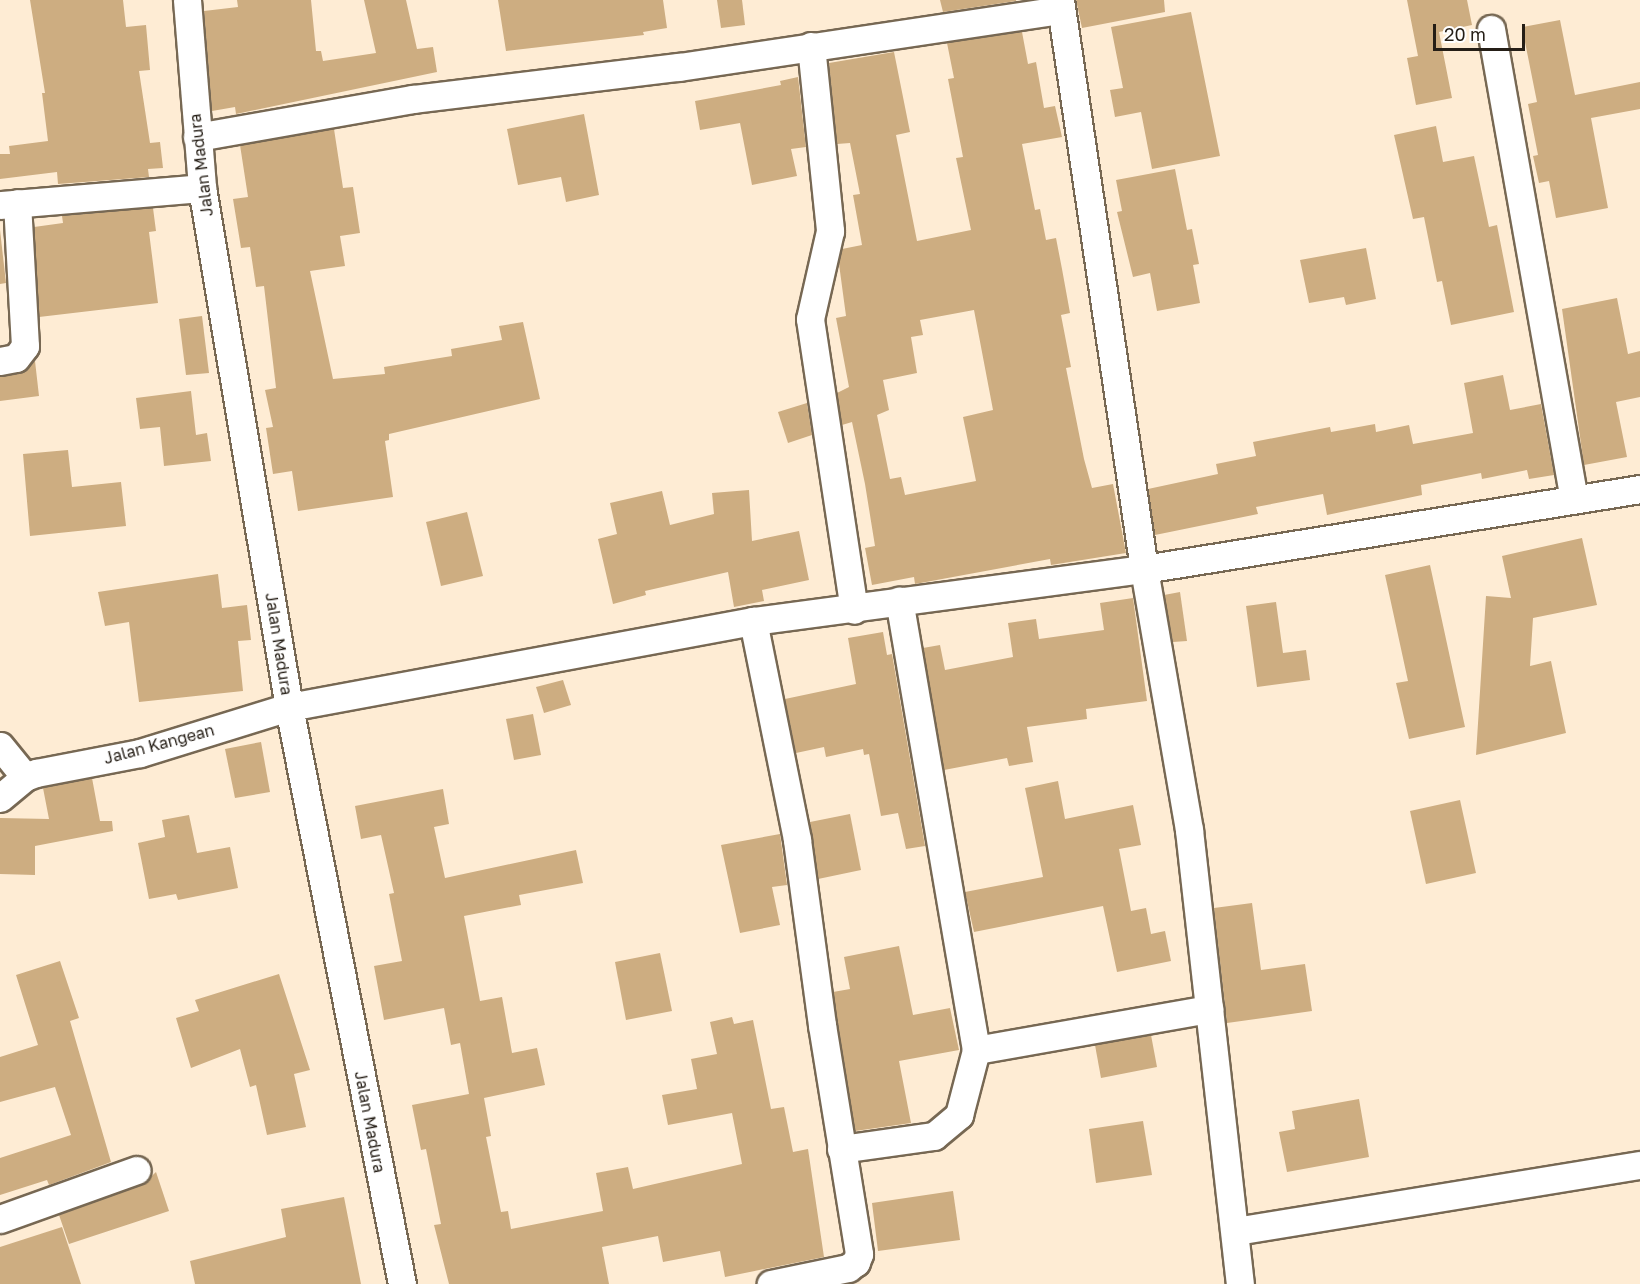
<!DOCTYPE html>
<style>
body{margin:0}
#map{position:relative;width:1640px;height:1284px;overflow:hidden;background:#feecd4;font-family:"Golos Text",sans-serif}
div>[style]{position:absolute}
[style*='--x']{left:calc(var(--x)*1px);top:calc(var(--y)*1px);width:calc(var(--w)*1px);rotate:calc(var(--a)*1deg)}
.building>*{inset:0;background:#cdad81}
.roads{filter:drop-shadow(2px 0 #776853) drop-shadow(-2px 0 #776853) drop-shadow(0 2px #776853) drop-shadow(0 -2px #776853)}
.street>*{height:27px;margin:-13.5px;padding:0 13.5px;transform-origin:13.5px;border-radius:13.5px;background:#fff}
span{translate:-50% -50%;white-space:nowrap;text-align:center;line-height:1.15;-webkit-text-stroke:6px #fff;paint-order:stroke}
.street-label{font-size:16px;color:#251e16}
.scale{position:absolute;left:1433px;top:24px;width:92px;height:27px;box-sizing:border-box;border:3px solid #251e16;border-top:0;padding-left:8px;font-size:18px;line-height:21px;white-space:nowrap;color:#251e16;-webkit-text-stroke:4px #fff;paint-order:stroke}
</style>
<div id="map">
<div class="building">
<i style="clip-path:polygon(30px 0,123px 0,126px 27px,146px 25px,150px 70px,139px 71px,150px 143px,160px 142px,163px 168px,148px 169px,149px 177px,58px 184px,57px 172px,0 179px,0 154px,10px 154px,9px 146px,48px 141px,42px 93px,45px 93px)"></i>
<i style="clip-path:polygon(237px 0,311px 0,316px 51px,321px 51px,323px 61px,376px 53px,364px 0,406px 0,417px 49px,433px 47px,437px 72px,236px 114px,235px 107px,212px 111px,204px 11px,238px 7px)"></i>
<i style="clip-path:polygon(498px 0,663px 0,667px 28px,643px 32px,644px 35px,506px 51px)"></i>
<i style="clip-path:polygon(717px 0,742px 0,745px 25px,721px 28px)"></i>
<i style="clip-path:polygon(940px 0,1016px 0,1016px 1px,943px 12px)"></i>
<i style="clip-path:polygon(1076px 0,1164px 0,1165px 12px,1082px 28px)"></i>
<i style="clip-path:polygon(1407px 0,1467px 0,1472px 25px,1439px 32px,1452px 98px,1416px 105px,1407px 58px,1418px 56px)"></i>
<i style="clip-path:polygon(1191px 12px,1220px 156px,1152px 169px,1141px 112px,1115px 117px,1110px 90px,1123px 88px,1111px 27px)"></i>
<i style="clip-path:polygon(1560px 20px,1575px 95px,1640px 82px,1640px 109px,1591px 118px,1608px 208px,1556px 218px,1549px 181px,1539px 183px,1533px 156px,1538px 155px,1528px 104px,1537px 102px,1522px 27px)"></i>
<i style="clip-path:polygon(evenodd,1022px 32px,1028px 64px,1036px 62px,1044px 108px,1055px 106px,1062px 137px,1022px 144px,1035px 210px,1040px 209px,1046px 240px,1056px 238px,1062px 269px,1070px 313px,1061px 315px,1071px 367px,1066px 368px,1084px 459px,1092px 488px,1113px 484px,1126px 553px,1051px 565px,1050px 559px,915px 584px,914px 577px,872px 585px,865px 548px,875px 546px,865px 484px,852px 422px,842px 425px,837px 393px,849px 387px,836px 318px,846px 316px,839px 264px,842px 249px,862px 245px,853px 195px,860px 194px,850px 143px,837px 144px,829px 63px,894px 52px,910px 132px,896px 135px,917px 241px,971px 230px,956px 158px,963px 157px,948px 79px,954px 78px,947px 43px,1022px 32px,974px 310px,993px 410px,963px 417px,976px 481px,905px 495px,901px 477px,890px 479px,877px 415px,889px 410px,883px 380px,917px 373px,911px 337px,923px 335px,920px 320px,974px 310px)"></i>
<i style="clip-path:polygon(798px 77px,806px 147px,791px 149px,797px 176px,752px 185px,740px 123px,700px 130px,695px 101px,781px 85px,780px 81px)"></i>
<i style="clip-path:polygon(584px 114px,599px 195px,566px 202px,561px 177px,518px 185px,507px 129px)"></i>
<i style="clip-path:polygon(1436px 126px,1443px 162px,1474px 156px,1489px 227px,1497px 225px,1514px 312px,1451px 325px,1442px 281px,1437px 282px,1424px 217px,1413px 219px,1394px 135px)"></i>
<i style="clip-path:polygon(334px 129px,343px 188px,353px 187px,360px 233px,340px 236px,345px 266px,310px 271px,333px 379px,385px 374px,384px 367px,452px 356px,451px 349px,502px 340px,499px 326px,523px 322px,540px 399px,389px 434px,389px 440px,385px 441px,393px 497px,298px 511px,292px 471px,273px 474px,266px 428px,273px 427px,265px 390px,276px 388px,264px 286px,256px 287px,250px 247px,241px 248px,233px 199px,248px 197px,240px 145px)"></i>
<i style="clip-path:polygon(1175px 169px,1187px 230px,1192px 229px,1199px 264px,1193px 265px,1200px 303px,1157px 311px,1150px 273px,1133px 277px,1117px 212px,1122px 211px,1116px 180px)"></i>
<i style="clip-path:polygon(153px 208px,156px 231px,149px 232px,158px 303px,39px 317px,34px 227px,63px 223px,62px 216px)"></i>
<i style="clip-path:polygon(0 230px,6px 283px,0 284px)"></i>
<i style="clip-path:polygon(1366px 248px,1376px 299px,1346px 305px,1344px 297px,1309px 303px,1300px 260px)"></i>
<i style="clip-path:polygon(1617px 298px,1628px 354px,1640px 351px,1640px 397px,1616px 402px,1627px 457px,1584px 465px,1562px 309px)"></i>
<i style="clip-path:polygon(202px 316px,209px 373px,186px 375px,179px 319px)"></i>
<i style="clip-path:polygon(35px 361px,39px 396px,0 401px,0 376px,20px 373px)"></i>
<i style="clip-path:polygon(1503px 375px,1510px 410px,1541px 404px,1554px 475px,1529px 479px,1527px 470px,1482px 479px,1481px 473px,1421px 485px,1422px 495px,1327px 515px,1323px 494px,1256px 507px,1258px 514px,1155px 535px,1148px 489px,1218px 474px,1216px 464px,1256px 456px,1253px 442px,1330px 427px,1331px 432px,1375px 424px,1376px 432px,1409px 425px,1413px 444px,1473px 433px,1464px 383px)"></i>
<i style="clip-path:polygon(191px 391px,196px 435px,207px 433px,211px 461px,164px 466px,160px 427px,140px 429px,136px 398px)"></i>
<i style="clip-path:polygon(807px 403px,812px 435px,788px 443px,778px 412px)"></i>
<i style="clip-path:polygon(68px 450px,72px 487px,121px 482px,126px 526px,30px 536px,23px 454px)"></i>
<i style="clip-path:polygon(749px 490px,752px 541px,799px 531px,809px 580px,762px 590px,764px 601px,734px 607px,728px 572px,645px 591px,646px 595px,613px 604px,598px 539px,617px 534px,610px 503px,662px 491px,670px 525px,714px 514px,712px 493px)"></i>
<i style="clip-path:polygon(467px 512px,483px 576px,441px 586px,426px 522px)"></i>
<i style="clip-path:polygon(1582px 538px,1597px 605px,1533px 618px,1530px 666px,1551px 661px,1566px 733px,1476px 755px,1486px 596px,1511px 598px,1502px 556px)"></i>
<i style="clip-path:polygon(1430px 565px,1465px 727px,1409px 739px,1396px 683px,1408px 681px,1385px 575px)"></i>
<i style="clip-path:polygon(218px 574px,222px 608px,247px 605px,251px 640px,238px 641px,243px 691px,139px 702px,129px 622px,105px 626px,98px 592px)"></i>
<i style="clip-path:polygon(1180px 592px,1187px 641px,1173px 642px,1164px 595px)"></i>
<i style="clip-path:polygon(1133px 598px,1147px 701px,1086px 709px,1087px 719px,1027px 727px,1033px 762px,1009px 766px,1007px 758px,944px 770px,923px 648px,940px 645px,945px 670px,1013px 657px,1008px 623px,1036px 619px,1039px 639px,1104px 630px,1100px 603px)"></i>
<i style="clip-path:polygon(1276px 602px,1283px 653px,1306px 650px,1310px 680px,1257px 687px,1246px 606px)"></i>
<i style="clip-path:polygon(883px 632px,887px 655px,892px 654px,925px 846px,906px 849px,898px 813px,881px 816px,869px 754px,864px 755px,863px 749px,826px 757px,824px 747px,796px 753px,785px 699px,856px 684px,848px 638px)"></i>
<i style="clip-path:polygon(563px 680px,571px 705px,544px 713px,536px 687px)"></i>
<i style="clip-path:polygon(533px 714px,541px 755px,514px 760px,506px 719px)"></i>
<i style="clip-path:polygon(261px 742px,270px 792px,235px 798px,225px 749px)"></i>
<i style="clip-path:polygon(92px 778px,100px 821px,112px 821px,113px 831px,35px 846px,35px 875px,0 874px,0 818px,49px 819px,43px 788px)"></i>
<i style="clip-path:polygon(1058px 781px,1065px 819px,1133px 805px,1141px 845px,1119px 849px,1131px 911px,1146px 908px,1151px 934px,1165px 931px,1171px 961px,1117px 972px,1103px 906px,974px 932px,965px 892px,1043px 877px,1025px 788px)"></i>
<i style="clip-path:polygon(443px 789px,449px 824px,434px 827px,445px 878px,576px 850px,583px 883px,519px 895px,521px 905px,464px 916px,480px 1001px,502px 997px,512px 1053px,537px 1048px,545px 1085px,484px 1098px,491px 1136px,486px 1137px,501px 1212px,508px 1211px,511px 1229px,603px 1211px,596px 1173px,628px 1167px,633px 1189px,742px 1164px,732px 1113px,668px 1125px,662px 1095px,697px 1089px,691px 1059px,717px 1054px,710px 1022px,732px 1017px,734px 1024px,753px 1020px,771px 1109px,784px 1107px,793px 1152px,808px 1149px,824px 1257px,725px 1277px,720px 1251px,663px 1262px,658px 1236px,602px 1247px,609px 1284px,449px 1284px,434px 1225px,441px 1224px,426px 1149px,421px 1150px,412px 1105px,469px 1094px,460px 1043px,451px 1045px,444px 1008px,384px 1020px,374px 966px,402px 961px,389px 894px,394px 893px,381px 835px,361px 839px,355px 806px)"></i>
<i style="clip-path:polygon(1460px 800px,1476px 873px,1426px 884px,1410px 811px)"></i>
<i style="clip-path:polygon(850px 814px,861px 870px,818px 879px,810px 822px)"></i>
<i style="clip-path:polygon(189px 815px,197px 853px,230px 847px,238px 888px,178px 900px,176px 894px,149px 899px,138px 843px,165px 837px,162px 820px)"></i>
<i style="clip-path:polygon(780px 834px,787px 885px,772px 887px,780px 925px,740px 933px,721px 845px)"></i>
<i style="clip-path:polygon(1252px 903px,1261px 970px,1305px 964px,1312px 1011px,1227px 1023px,1214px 908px)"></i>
<i style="clip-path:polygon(899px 946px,913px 1015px,950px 1008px,959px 1050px,899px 1061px,911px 1123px,855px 1131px,833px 992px,850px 989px,844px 957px)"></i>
<i style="clip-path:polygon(660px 953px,672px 1011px,626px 1020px,615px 962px)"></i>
<i style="clip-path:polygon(60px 961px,79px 1018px,70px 1021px,111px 1162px,49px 1185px,47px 1180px,0 1195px,0 1158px,71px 1135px,55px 1087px,0 1102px,0 1057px,38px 1045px,16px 975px)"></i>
<i style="clip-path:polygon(279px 974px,310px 1070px,294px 1074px,306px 1127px,267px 1135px,256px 1085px,250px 1087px,240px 1049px,191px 1068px,176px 1018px,199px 1011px,195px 1000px)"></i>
<i style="clip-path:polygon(1151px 1035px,1157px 1067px,1101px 1078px,1095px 1045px)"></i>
<i style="clip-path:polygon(1359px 1099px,1369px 1157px,1287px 1172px,1279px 1132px,1295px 1129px,1292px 1111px)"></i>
<i style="clip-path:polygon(1143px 1121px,1152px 1175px,1096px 1183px,1089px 1129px)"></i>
<i style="clip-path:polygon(156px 1172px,169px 1211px,69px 1244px,59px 1215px,142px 1185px)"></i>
<i style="clip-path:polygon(953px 1191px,960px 1240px,878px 1251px,872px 1203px)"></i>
<i style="clip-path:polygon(344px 1197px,361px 1284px,195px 1284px,190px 1261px,286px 1237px,281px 1209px)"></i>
<i style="clip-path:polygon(62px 1227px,81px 1284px,0 1284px,0 1247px)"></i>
</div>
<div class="roads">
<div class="street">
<i style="--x:187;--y:0;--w:189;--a:85.4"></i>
<i style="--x:202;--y:188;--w:526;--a:80.48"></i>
<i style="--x:289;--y:707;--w:588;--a:78.92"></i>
<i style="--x:1060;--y:0;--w:575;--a:81.6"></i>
<i style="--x:1144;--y:569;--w:265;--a:80.2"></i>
<i style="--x:1189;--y:830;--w:457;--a:83.6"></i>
<i style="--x:1491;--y:29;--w:477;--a:80"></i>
<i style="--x:811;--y:46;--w:186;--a:84.1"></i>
<i style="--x:830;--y:231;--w:90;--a:102.8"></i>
<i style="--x:810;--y:319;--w:294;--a:81.4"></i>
<i style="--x:197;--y:137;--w:219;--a:-10"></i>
<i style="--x:413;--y:99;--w:268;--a:-6.9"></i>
<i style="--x:679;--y:67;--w:386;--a:-8.5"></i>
<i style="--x:0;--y:205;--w:203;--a:-4.8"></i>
<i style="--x:0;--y:361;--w:16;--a:-11"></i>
<i style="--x:16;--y:358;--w:15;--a:-53"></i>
<i style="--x:25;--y:346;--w:143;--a:-93.2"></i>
<i style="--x:753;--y:621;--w:223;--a:78.6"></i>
<i style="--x:797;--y:840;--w:187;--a:82.3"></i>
<i style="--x:822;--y:1025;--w:232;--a:80.8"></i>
<i style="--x:859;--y:1254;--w:9;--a:111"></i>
<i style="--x:856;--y:1262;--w:10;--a:143"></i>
<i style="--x:848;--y:1268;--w:79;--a:168.3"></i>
<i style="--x:0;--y:746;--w:40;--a:51"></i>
<i style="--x:0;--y:798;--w:33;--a:-40"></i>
<i style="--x:25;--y:777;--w:12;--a:-20"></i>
<i style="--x:36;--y:773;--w:106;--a:-10.9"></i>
<i style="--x:140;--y:753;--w:156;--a:-17.2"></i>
<i style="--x:289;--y:707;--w:472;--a:-10.5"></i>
<i style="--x:753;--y:621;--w:394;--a:-7.6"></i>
<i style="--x:1144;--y:569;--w:502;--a:-9.16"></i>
<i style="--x:976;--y:1050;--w:237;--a:-10"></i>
<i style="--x:841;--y:1149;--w:94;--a:-8"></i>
<i style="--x:934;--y:1136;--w:33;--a:-40"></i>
<i style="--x:959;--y:1115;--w:67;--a:-75.3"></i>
<i style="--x:976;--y:1050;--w:456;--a:-99.7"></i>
<i style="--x:0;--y:1219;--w:145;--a:-19.7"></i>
<i style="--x:1236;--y:1231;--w:409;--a:-9.3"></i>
</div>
</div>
<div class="street-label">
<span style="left:201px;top:165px;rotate:-97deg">Jalan Madura</span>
<span style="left:279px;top:644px;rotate:81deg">Jalan Madura</span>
<span style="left:159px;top:744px;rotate:-15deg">Jalan Kangean</span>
<span style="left:370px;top:1122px;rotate:79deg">Jalan Madura</span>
</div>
<div class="scale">20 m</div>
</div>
